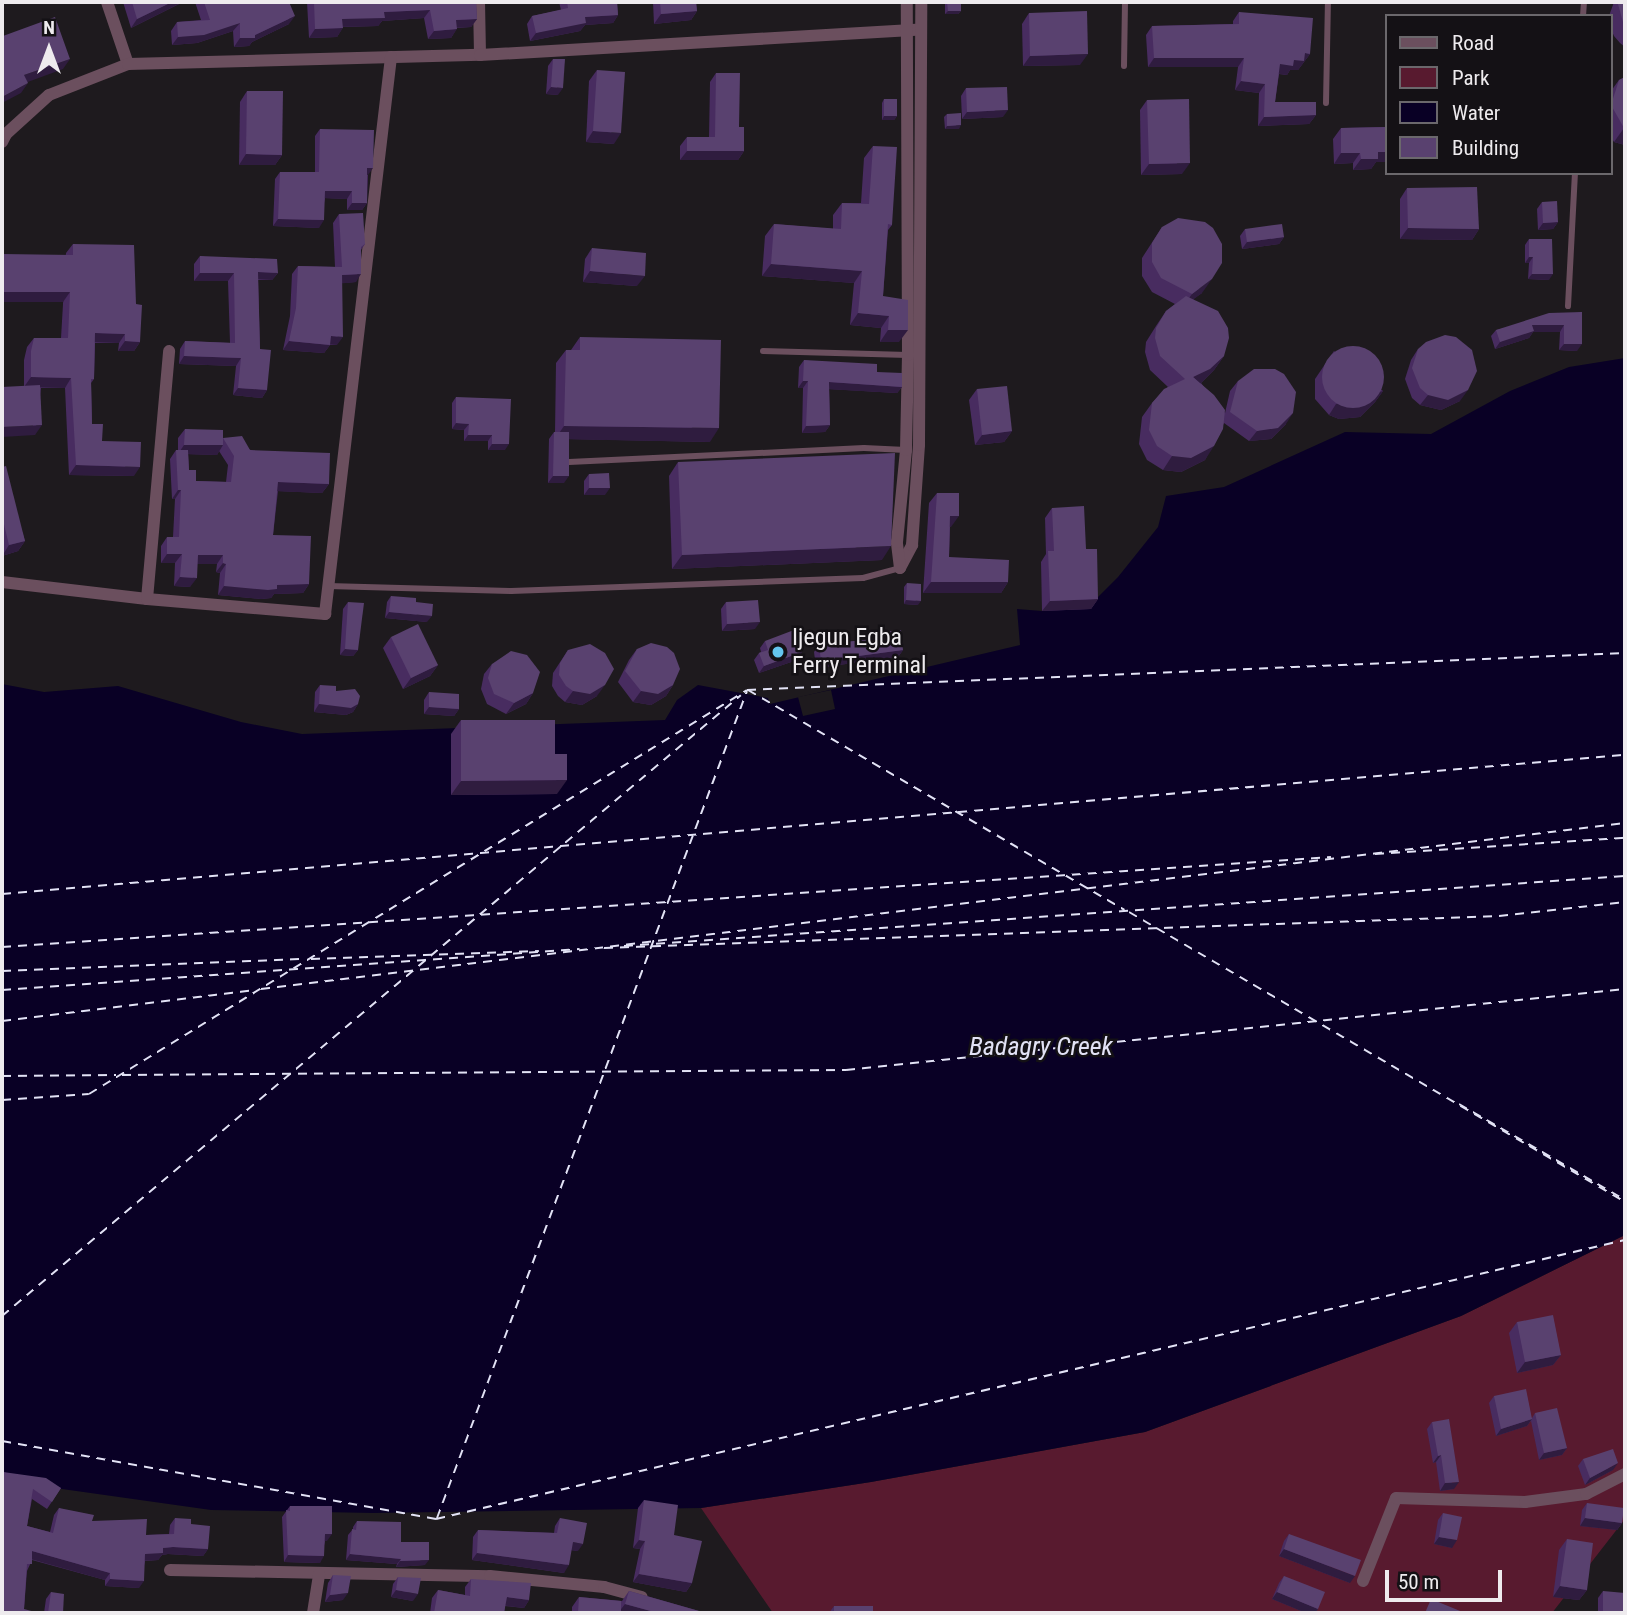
<!DOCTYPE html>
<style>
body{margin:0}
#map{position:relative;width:1627px;height:1615px;overflow:hidden;background:#1e1a1e;font-family:"Roboto Condensed",sans-serif}
div>[style]{position:absolute}
[style*='--x']{left:calc(var(--x)*1px);top:calc(var(--y)*1px);width:calc(var(--w)*1px);rotate:calc(var(--a)*1deg)}
.green>*{inset:0;background:#581a2f}
.water>*{inset:0;background:#090025}
.pier>*{inset:0;background:#1e1a1e}
.ferry>*{height:2px;margin-top:-1px;transform-origin:0;background:repeating-linear-gradient(90deg,#e2e2f5 0 9px,transparent 0 16px)}
.lane>*{height:6px;margin:-3px;padding:0 3px;transform-origin:3px;border-radius:3px;background:#6b4f5e}
.street>*{height:12px;margin:-6px;padding:0 6px;transform-origin:6px;border-radius:6px;background:#6b4f5e}
.wall>*{inset:0;background:#482c60}
.shaded-wall>*{inset:0;background:#2f1c3f}
.building>*{inset:0;background:#59416f}
.round{border-radius:50%}
.dots>*{width:19px;height:19px;translate:-50% -50%;box-sizing:border-box;border:4px solid #141115;border-radius:50%}
span{translate:-50% -50%;white-space:nowrap;text-align:center;line-height:1.15;-webkit-text-stroke:5px #141115;paint-order:stroke}
.poi-label{font-size:24px;color:#eeebee}
.left{translate:0 -50%;text-align:left}
.water-label{font-size:26px;color:#e2e2f5;font-style:italic}
.frame{position:absolute;inset:0;border:4px solid #eeebee;pointer-events:none}
.legend{position:absolute;left:1385px;top:14px;width:228px;height:161px;box-sizing:border-box;background:#141115;border:2px solid #6b686c;margin:0;padding:9px 12px;list-style:none;font-size:21px;color:#eeebee}
.legend li{display:flex;align-items:center;gap:14px;height:35px}
.legend b{width:35px;border:2px solid #6b686c}
.north{position:absolute;left:14px;top:14px;width:70px;height:70px;-webkit-text-stroke:5px #141115;paint-order:stroke;rotate:0deg;font-size:19px;font-weight:700;line-height:28px;text-align:center;color:#eeebee}
.north::after{content:'';display:block;margin:auto;width:24px;height:32px;background:#eeebee;clip-path:polygon(50% 0,100% 100%,50% 72%,0 100%)}
.scale{position:absolute;left:1385px;top:1570px;width:117px;height:32px;box-sizing:border-box;border:4px solid #eeebee;border-top:0;padding-left:9px;font-size:21px;line-height:24px;white-space:nowrap;color:#eeebee;-webkit-text-stroke:5px #141115;paint-order:stroke}
</style>
<div id="map">
<div class="green">
<i style="clip-path:polygon(1625px 1235px,1625px 1519px,1552px 1613px,773px 1613px,701px 1508px,871px 1482px,1145px 1432px,1461px 1316px)"></i>
</div>
<div class="water">
<i style="clip-path:polygon(1625px 358px,1625px 1235px,1461px 1316px,1145px 1432px,871px 1482px,701px 1508px,373px 1513px,211px 1510px,55px 1488px,2px 1488px,2px 684px,44px 692px,118px 686px,241px 722px,302px 734px,665px 720px,677px 700px,698px 685px,768px 698px,770px 704px,1020px 645px,1017px 609px,1042px 611px,1091px 604px,1118px 577px,1158px 527px,1166px 496px,1224px 487px,1345px 432px,1431px 434px,1510px 391px,1569px 367px)"></i>
</div>
<div class="pier">
<i style="clip-path:polygon(831px 690px,835px 709px,803px 716px,798px 697px)"></i>
</div>
<div class="ferry">
<i style="--x:748;--y:690;--w:436;--a:30.3"></i>
<i style="--x:1375;--y:854;--w:251;--a:-3.7"></i>
<i style="--x:2;--y:894;--w:1629;--a:-4.9"></i>
<i style="--x:1129;--y:912;--w:575;--a:30.31"></i>
<i style="--x:624;--y:946;--w:1003;--a:-4"></i>
<i style="--x:2;--y:947;--w:1332;--a:-3.87"></i>
<i style="--x:604;--y:948;--w:896;--a:-2.05"></i>
<i style="--x:1499;--y:916;--w:127;--a:-6.3"></i>
<i style="--x:311;--y:959;--w:228;--a:-2"></i>
<i style="--x:2;--y:971;--w:303;--a:-2.3"></i>
<i style="--x:261;--y:989;--w:1374;--a:-6.94"></i>
<i style="--x:2;--y:990;--w:579;--a:-4.06"></i>
<i style="--x:2;--y:1021;--w:255;--a:-7"></i>
<i style="--x:122;--y:1075;--w:724;--a:-0.4"></i>
<i style="--x:846;--y:1070;--w:783;--a:-5.94"></i>
<i style="--x:2;--y:1076;--w:114;--a:-0.5"></i>
<i style="--x:2;--y:1100;--w:87;--a:-3.9"></i>
<i style="--x:89;--y:1094;--w:772;--a:-31.55"></i>
<i style="--x:747;--y:690;--w:879;--a:-2.41"></i>
<i style="--x:1459;--y:1104;--w:192;--a:30"></i>
<i style="--x:2;--y:1316;--w:965;--a:-40.04"></i>
<i style="--x:2;--y:1441;--w:441;--a:10.2"></i>
<i style="--x:436;--y:1519;--w:1221;--a:-13.21"></i>
<i style="--x:437;--y:1518;--w:883;--a:-69.45"></i>
</div>
<div class="lane">
<i style="--x:1583;--y:16;--w:14;--a:-86"></i>
<i style="--x:1124;--y:66;--w:64;--a:-89.1"></i>
<i style="--x:1326;--y:103;--w:101;--a:-88.9"></i>
<i style="--x:1568;--y:306;--w:133;--a:-87"></i>
<i style="--x:763;--y:351;--w:145;--a:1.6"></i>
<i style="--x:569;--y:462;--w:295;--a:-2.7"></i>
<i style="--x:864;--y:448;--w:42;--a:2.7"></i>
<i style="--x:328;--y:586;--w:183;--a:1.6"></i>
<i style="--x:511;--y:591;--w:352;--a:-2.1"></i>
<i style="--x:863;--y:578;--w:38;--a:-15"></i>
</div>
<div class="street">
<i style="--x:107;--y:2;--w:65;--a:71.3"></i>
<i style="--x:479;--y:2;--w:53;--a:88.9"></i>
<i style="--x:2;--y:142;--w:9;--a:-63"></i>
<i style="--x:6;--y:134;--w:58;--a:-42.2"></i>
<i style="--x:49;--y:95;--w:85;--a:-21.4"></i>
<i style="--x:128;--y:64;--w:352;--a:-1.5"></i>
<i style="--x:480;--y:55;--w:441;--a:-3.3"></i>
<i style="--x:900;--y:568;--w:26;--a:-62"></i>
<i style="--x:912;--y:545;--w:100;--a:-86"></i>
<i style="--x:919;--y:445;--w:443;--a:-89.7"></i>
<i style="--x:900;--y:568;--w:26;--a:-97"></i>
<i style="--x:897;--y:542;--w:92;--a:-84.4"></i>
<i style="--x:906;--y:450;--w:95;--a:-88.8"></i>
<i style="--x:908;--y:355;--w:353;--a:-90.2"></i>
<i style="--x:2;--y:582;--w:146;--a:6.7"></i>
<i style="--x:147;--y:599;--w:179;--a:4.8"></i>
<i style="--x:325;--y:614;--w:561;--a:-83.24"></i>
<i style="--x:147;--y:599;--w:249;--a:-84.9"></i>
<i style="--x:170;--y:1570;--w:320;--a:1.1"></i>
<i style="--x:490;--y:1576;--w:115;--a:5.5"></i>
<i style="--x:604;--y:1587;--w:39;--a:15"></i>
<i style="--x:1363;--y:1581;--w:89;--a:-68.3"></i>
<i style="--x:1396;--y:1498;--w:129;--a:1.8"></i>
<i style="--x:1525;--y:1502;--w:62;--a:-7.5"></i>
<i style="--x:1586;--y:1494;--w:44;--a:-27.1"></i>
<i style="--x:313;--y:1613;--w:39;--a:-81"></i>
</div>
<div class="wall">
<i style="clip-path:polygon(123px 2px,183px 2px,131px 28px)"></i>
<i style="clip-path:polygon(195px 2px,289px 2px,289px 24px,252px 42px,249px 46px,234px 47px,233px 31px,197px 43px,172px 45px,171px 31px,177px 22px,201px 20px)"></i>
<i style="clip-path:polygon(307px 2px,476px 2px,477px 19px,471px 27px,457px 28px,451px 38px,428px 39px,424px 18px,382px 21px,378px 26px,343px 27px,337px 37px,309px 38px)"></i>
<i style="clip-path:polygon(559px 2px,617px 2px,618px 15px,613px 23px,585px 25px,580px 31px,530px 41px,527px 24px,532px 16px,561px 10px)"></i>
<i style="clip-path:polygon(653px 2px,696px 2px,697px 11px,691px 20px,654px 24px)"></i>
<i style="clip-path:polygon(945px 2px,961px 2px,961px 11px,958px 14px,945px 14px)"></i>
<i style="clip-path:polygon(1614px 2px,1625px 2px,1625px 47px,1620px 43px,1614px 36px,1611px 29px,1611px 16px,1609px 16px)"></i>
<i style="clip-path:polygon(1239px 12px,1310px 54px,1298px 70px,1290px 70px,1287px 75px,1279px 74px,1275px 102px,1316px 115px,1309px 124px,1258px 126px,1259px 93px,1235px 90px,1238px 67px,1148px 67px,1146px 35px,1152px 26px,1233px 24px,1233px 21px)"></i>
<i style="clip-path:polygon(1029px 13px,1080px 65px,1023px 66px,1022px 24px)"></i>
<i style="clip-path:polygon(553px 59px,558px 95px,546px 94px,548px 66px)"></i>
<i style="clip-path:polygon(597px 70px,614px 144px,586px 142px,589px 81px)"></i>
<i style="clip-path:polygon(716px 73px,739px 127px,744px 151px,738px 160px,680px 160px,680px 146px,687px 137px,709px 137px,710px 82px)"></i>
<i style="clip-path:polygon(1625px 77px,1625px 145px,1614px 142px,1611px 137px,1611px 91px,1619px 80px)"></i>
<i style="clip-path:polygon(966px 88px,1003px 117px,962px 119px,961px 96px)"></i>
<i style="clip-path:polygon(247px 91px,282px 155px,275px 165px,239px 165px,240px 102px)"></i>
<i style="clip-path:polygon(884px 99px,897px 116px,894px 120px,882px 120px,882px 103px)"></i>
<i style="clip-path:polygon(1147px 100px,1182px 174px,1141px 175px,1140px 110px)"></i>
<i style="clip-path:polygon(947px 114px,959px 129px,945px 129px,944px 117px)"></i>
<i style="clip-path:polygon(1387px 127px,1387px 162px,1376px 162px,1371px 169px,1353px 170px,1353px 163px,1334px 164px,1333px 139px,1341px 128px)"></i>
<i style="clip-path:polygon(320px 129px,368px 175px,367px 203px,362px 210px,347px 210px,347px 199px,325px 198px,319px 228px,273px 226px,275px 179px,280px 172px,315px 172px,315px 136px)"></i>
<i style="clip-path:polygon(873px 146px,892px 225px,888px 230px,883px 296px,899px 342px,880px 342px,881px 328px,850px 325px,854px 283px,762px 276px,765px 236px,774px 224px,833px 229px,833px 215px,842px 203px,861px 203px,864px 158px)"></i>
<i style="clip-path:polygon(1407px 188px,1479px 229px,1472px 240px,1400px 239px,1400px 199px)"></i>
<i style="clip-path:polygon(1542px 202px,1558px 222px,1553px 229px,1538px 230px,1537px 209px)"></i>
<i style="clip-path:polygon(339px 214px,365px 244px,361px 250px,356px 282px,342px 283px,337px 345px,330px 345px,324px 353px,283px 350px,290px 316px,292px 274px,298px 266px,335px 267px,333px 223px)"></i>
<i style="clip-path:polygon(1162px 227px,1202px 293px,1193px 299px,1224px 356px,1214px 370px,1201px 383px,1225px 413px,1230px 391px,1238px 381px,1286px 424px,1271px 439px,1249px 441px,1224px 423px,1205px 460px,1181px 472px,1163px 470px,1147px 460px,1139px 444px,1142px 417px,1152px 403px,1168px 387px,1150px 370px,1145px 352px,1146px 342px,1156px 326px,1166px 311px,1175px 304px,1152px 292px,1142px 276px,1142px 258px)"></i>
<i style="clip-path:polygon(1245px 229px,1284px 237px,1279px 244px,1242px 249px,1240px 236px)"></i>
<i style="clip-path:polygon(1529px 239px,1549px 280px,1528px 279px,1529px 263px,1525px 263px,1525px 245px)"></i>
<i style="clip-path:polygon(73px 244px,136px 304px,140px 342px,134px 351px,118px 351px,119px 343px,95px 343px,94px 379px,91px 383px,92px 424px,102px 441px,134px 476px,69px 475px,65px 388px,41px 388px,35px 435px,24px 386px,24px 360px,27px 347px,34px 338px,61px 338px,66px 253px)"></i>
<i style="clip-path:polygon(592px 248px,637px 286px,583px 282px,585px 259px)"></i>
<i style="clip-path:polygon(200px 256px,278px 273px,272px 280px,258px 280px,260px 349px,267px 390px,262px 398px,233px 395px,236px 366px,179px 364px,180px 349px,185px 341px,230px 343px,228px 281px,194px 281px,194px 264px)"></i>
<i style="clip-path:polygon(1582px 312px,1577px 351px,1559px 350px,1560px 332px,1533px 332px,1529px 338px,1495px 349px,1491px 336px,1496px 330px)"></i>
<i style="clip-path:polygon(580px 337px,710px 442px,569px 439px,564px 483px,548px 483px,549px 439px,554px 432px,555px 432px,556px 363px,566px 350px,571px 350px)"></i>
<i style="clip-path:polygon(1418px 349px,1460px 401px,1441px 410px,1420px 405px,1412px 398px,1405px 379px,1411px 360px)"></i>
<i style="clip-path:polygon(1334px 351px,1383px 391px,1375px 402px,1360px 417px,1339px 419px,1329px 415px,1315px 399px,1315px 379px)"></i>
<i style="clip-path:polygon(804px 360px,877px 372px,902px 387px,897px 393px,829px 389px,830px 425px,825px 432px,802px 433px,803px 388px,798px 388px,799px 367px)"></i>
<i style="clip-path:polygon(977px 389px,1012px 431px,1004px 442px,975px 445px,969px 400px)"></i>
<i style="clip-path:polygon(456px 397px,505px 450px,488px 450px,488px 441px,464px 441px,464px 430px,452px 429px,452px 403px)"></i>
<i style="clip-path:polygon(evenodd,185px 429px,223px 438px,329px 484px,322px 493px,278px 491px,273px 535px,309px 584px,303px 593px,274px 594px,271px 598px,261px 599px,218px 595px,220px 573px,216px 572px,217px 564px,197px 564px,190px 587px,174px 586px,175px 563px,161px 563px,161px 546px,167px 537px,173px 537px,175px 499px,172px 499px,170px 459px,176px 450px,178px 450px,178px 438px,185px 429px,219px 451px,228px 465px,226px 482px,196px 481px,189px 470px,188px 454px,217px 455px,219px 451px)"></i>
<i style="clip-path:polygon(678px 462px,882px 560px,672px 569px,669px 476px)"></i>
<i style="clip-path:polygon(2px 467px,25px 541px,18px 551px,2px 556px)"></i>
<i style="clip-path:polygon(589px 474px,605px 495px,584px 495px,584px 481px)"></i>
<i style="clip-path:polygon(937px 493px,951px 527px,950px 527px,949px 557px,1008px 582px,1001px 593px,923px 593px,929px 503px)"></i>
<i style="clip-path:polygon(1052px 508px,1098px 599px,1091px 609px,1042px 611px,1041px 562px,1046px 554px,1045px 518px)"></i>
<i style="clip-path:polygon(907px 583px,918px 605px,904px 604px,904px 587px)"></i>
<i style="clip-path:polygon(391px 596px,427px 622px,385px 618px,387px 602px)"></i>
<i style="clip-path:polygon(348px 602px,358px 650px,353px 656px,340px 655px,343px 609px)"></i>
<i style="clip-path:polygon(726px 602px,755px 629px,722px 631px,721px 609px)"></i>
<i style="clip-path:polygon(871px 633px,903px 650px,898px 657px,816px 668px,814px 652px,819px 645px,866px 640px)"></i>
<i style="clip-path:polygon(391px 637px,438px 665px,430px 676px,403px 689px,383px 648px)"></i>
<i style="clip-path:polygon(765px 641px,797px 660px,759px 673px,754px 660px,759px 653px,761px 652px,760px 648px)"></i>
<i style="clip-path:polygon(637px 649px,673px 685px,666px 696px,651px 705px,633px 702px,618px 682px,629px 660px)"></i>
<i style="clip-path:polygon(568px 650px,597px 696px,582px 705px,565px 702px,558px 696px,552px 686px,553px 673px)"></i>
<i style="clip-path:polygon(492px 664px,533px 693px,526px 704px,506px 714px,487px 704px,481px 689px,484px 674px)"></i>
<i style="clip-path:polygon(320px 685px,336px 691px,358px 704px,353px 712px,346px 715px,314px 712px,315px 692px)"></i>
<i style="clip-path:polygon(429px 692px,459px 709px,454px 716px,424px 714px,424px 700px)"></i>
<i style="clip-path:polygon(461px 720px,555px 754px,557px 794px,451px 795px,451px 734px)"></i>
<i style="clip-path:polygon(1517px 1322px,1561px 1355px,1553px 1365px,1517px 1373px,1509px 1333px)"></i>
<i style="clip-path:polygon(1494px 1396px,1532px 1418px,1535px 1413px,1567px 1448px,1562px 1455px,1539px 1460px,1531px 1421px,1527px 1426px,1496px 1436px,1489px 1403px)"></i>
<i style="clip-path:polygon(1432px 1422px,1454px 1489px,1440px 1491px,1436px 1462px,1433px 1463px,1427px 1429px)"></i>
<i style="clip-path:polygon(1583px 1459px,1613px 1470px,1585px 1485px,1578px 1466px)"></i>
<i style="clip-path:polygon(3px 1472px,61px 1488px,47px 1509px,32px 1499px,27px 1526px,50px 1532px,54px 1515px,59px 1508px,92px 1521px,146px 1535px,169px 1534px,170px 1525px,175px 1518px,191px 1524px,208px 1549px,203px 1556px,168px 1554px,162px 1555px,158px 1560px,145px 1561px,139px 1588px,105px 1586px,105px 1580px,32px 1560px,27px 1571px,24px 1609px,2px 1613px)"></i>
<i style="clip-path:polygon(644px 1500px,674px 1535px,692px 1583px,686px 1592px,633px 1582px,640px 1549px,633px 1548px,638px 1508px)"></i>
<i style="clip-path:polygon(1587px 1503px,1622px 1523px,1617px 1530px,1580px 1526px,1582px 1510px)"></i>
<i style="clip-path:polygon(290px 1506px,327px 1541px,325px 1541px,320px 1563px,284px 1562px,282px 1517px)"></i>
<i style="clip-path:polygon(1443px 1513px,1452px 1548px,1434px 1544px,1438px 1520px)"></i>
<i style="clip-path:polygon(560px 1518px,578px 1551px,571px 1550px,564px 1573px,472px 1560px,473px 1537px,478px 1530px,554px 1533px,555px 1526px)"></i>
<i style="clip-path:polygon(357px 1521px,401px 1542px,425px 1565px,396px 1567px,397px 1564px,346px 1560px,348px 1535px,353px 1529px,353px 1527px)"></i>
<i style="clip-path:polygon(1289px 1534px,1350px 1583px,1279px 1556px,1284px 1541px)"></i>
<i style="clip-path:polygon(1567px 1539px,1587px 1590px,1579px 1600px,1553px 1597px,1559px 1550px)"></i>
<i style="clip-path:polygon(333px 1575px,343px 1600px,325px 1602px,328px 1583px)"></i>
<i style="clip-path:polygon(1284px 1576px,1318px 1609px,1315px 1613px,1306px 1613px,1272px 1599px,1279px 1583px)"></i>
<i style="clip-path:polygon(398px 1577px,413px 1601px,391px 1597px,393px 1584px)"></i>
<i style="clip-path:polygon(471px 1579px,529px 1600px,524px 1608px,505px 1606px,504px 1613px,430px 1613px,432px 1598px,438px 1590px,465px 1595px,465px 1587px)"></i>
<i style="clip-path:polygon(629px 1591px,706px 1613px,572px 1613px,572px 1607px,579px 1597px,622px 1601px)"></i>
<i style="clip-path:polygon(1603px 1591px,1625px 1613px,1598px 1613px,1598px 1598px)"></i>
<i style="clip-path:polygon(51px 1592px,63px 1613px,44px 1613px,46px 1599px)"></i>
<i style="clip-path:polygon(834px 1606px,873px 1613px,829px 1613px)"></i>
</div>
<div class="shaded-wall">
<i style="clip-path:polygon(172px 2px,183px 2px,131px 28px,137px 19px)"></i>
<i style="clip-path:polygon(1353px 2px,1428px 2px,1352px 4px)"></i>
<i style="clip-path:polygon(430px 10px,424px 18px,382px 21px,378px 26px,336px 27px,342px 19px,384px 12px)"></i>
<i style="clip-path:polygon(697px 11px,691px 20px,654px 24px,661px 14px)"></i>
<i style="clip-path:polygon(948px 11px,961px 11px,958px 14px,945px 14px)"></i>
<i style="clip-path:polygon(618px 15px,613px 23px,585px 25px,580px 31px,530px 41px,536px 33px,585px 17px)"></i>
<i style="clip-path:polygon(295px 16px,289px 24px,252px 42px,249px 46px,234px 47px,240px 38px,255px 35px)"></i>
<i style="clip-path:polygon(477px 19px,471px 27px,450px 28px,456px 20px)"></i>
<i style="clip-path:polygon(240px 23px,233px 31px,197px 43px,172px 45px,178px 37px)"></i>
<i style="clip-path:polygon(343px 28px,337px 37px,309px 38px,315px 29px)"></i>
<i style="clip-path:polygon(457px 29px,451px 38px,428px 39px,434px 31px)"></i>
<i style="clip-path:polygon(1305px 53px,1310px 54px,1298px 70px,1290px 70px,1287px 75px,1274px 73px,1280px 64px,1294px 60px)"></i>
<i style="clip-path:polygon(1088px 54px,1080px 65px,1023px 66px,1030px 56px)"></i>
<i style="clip-path:polygon(1154px 58px,1244px 58px,1238px 67px,1148px 67px)"></i>
<i style="clip-path:polygon(70px 59px,63px 69px,17px 86px,24px 75px)"></i>
<i style="clip-path:polygon(1241px 81px,1265px 84px,1259px 93px,1235px 90px)"></i>
<i style="clip-path:polygon(28px 83px,21px 93px,2px 103px,2px 97px)"></i>
<i style="clip-path:polygon(551px 87px,563px 88px,558px 95px,546px 94px)"></i>
<i style="clip-path:polygon(1008px 110px,1003px 117px,962px 119px,967px 112px)"></i>
<i style="clip-path:polygon(1316px 115px,1309px 124px,1258px 126px,1264px 117px)"></i>
<i style="clip-path:polygon(884px 116px,897px 116px,894px 120px,882px 120px)"></i>
<i style="clip-path:polygon(961px 125px,959px 129px,945px 129px,947px 126px)"></i>
<i style="clip-path:polygon(1624px 128px,1625px 128px,1625px 145px,1614px 142px)"></i>
<i style="clip-path:polygon(593px 131px,621px 133px,614px 144px,586px 142px)"></i>
<i style="clip-path:polygon(687px 151px,744px 151px,738px 160px,680px 160px)"></i>
<i style="clip-path:polygon(1378px 152px,1387px 152px,1387px 162px,1376px 162px,1371px 169px,1353px 170px,1361px 159px)"></i>
<i style="clip-path:polygon(1341px 153px,1360px 153px,1353px 163px,1334px 164px)"></i>
<i style="clip-path:polygon(246px 154px,282px 155px,275px 165px,239px 165px)"></i>
<i style="clip-path:polygon(1190px 163px,1182px 174px,1141px 175px,1149px 164px)"></i>
<i style="clip-path:polygon(367px 168px,373px 168px,368px 175px,362px 175px)"></i>
<i style="clip-path:polygon(325px 191px,352px 191px,347px 199px,320px 198px)"></i>
<i style="clip-path:polygon(352px 203px,367px 203px,362px 210px,347px 210px)"></i>
<i style="clip-path:polygon(278px 219px,324px 220px,319px 228px,273px 226px)"></i>
<i style="clip-path:polygon(1558px 222px,1553px 229px,1538px 230px,1543px 223px)"></i>
<i style="clip-path:polygon(1408px 228px,1479px 229px,1472px 240px,1400px 239px)"></i>
<i style="clip-path:polygon(1284px 237px,1279px 244px,1242px 249px,1247px 242px)"></i>
<i style="clip-path:polygon(1529px 257px,1533px 257px,1529px 263px,1525px 263px)"></i>
<i style="clip-path:polygon(771px 264px,862px 271px,854px 283px,762px 276px)"></i>
<i style="clip-path:polygon(590px 271px,645px 276px,637px 286px,583px 282px)"></i>
<i style="clip-path:polygon(258px 272px,278px 273px,272px 280px,253px 279px)"></i>
<i style="clip-path:polygon(200px 273px,234px 273px,228px 281px,194px 281px)"></i>
<i style="clip-path:polygon(361px 274px,356px 282px,336px 284px,342px 275px)"></i>
<i style="clip-path:polygon(1532px 274px,1553px 274px,1549px 280px,1528px 279px)"></i>
<i style="clip-path:polygon(1212px 279px,1202px 293px,1182px 308px,1192px 294px)"></i>
<i style="clip-path:polygon(2px 292px,70px 292px,63px 302px,2px 302px)"></i>
<i style="clip-path:polygon(858px 313px,889px 316px,881px 328px,850px 325px)"></i>
<i style="clip-path:polygon(1532px 325px,1564px 325px,1560px 332px,1533px 332px,1529px 338px,1495px 349px,1500px 342px)"></i>
<i style="clip-path:polygon(888px 330px,908px 330px,899px 342px,880px 342px)"></i>
<i style="clip-path:polygon(95px 333px,125px 334px,119px 343px,89px 342px)"></i>
<i style="clip-path:polygon(331px 336px,343px 337px,337px 345px,325px 344px)"></i>
<i style="clip-path:polygon(125px 341px,140px 342px,134px 351px,118px 351px)"></i>
<i style="clip-path:polygon(289px 341px,330px 345px,324px 353px,283px 350px)"></i>
<i style="clip-path:polygon(1564px 344px,1582px 344px,1577px 351px,1559px 350px)"></i>
<i style="clip-path:polygon(184px 356px,241px 358px,236px 366px,179px 364px)"></i>
<i style="clip-path:polygon(1224px 356px,1214px 370px,1200px 384px,1193px 377px)"></i>
<i style="clip-path:polygon(31px 377px,71px 378px,65px 388px,24px 387px)"></i>
<i style="clip-path:polygon(803px 381px,808px 381px,803px 388px,798px 388px)"></i>
<i style="clip-path:polygon(829px 382px,902px 387px,897px 393px,825px 389px)"></i>
<i style="clip-path:polygon(238px 388px,267px 390px,262px 398px,233px 395px)"></i>
<i style="clip-path:polygon(1468px 390px,1460px 401px,1441px 410px,1420px 405px,1428px 395px)"></i>
<i style="clip-path:polygon(1383px 391px,1375px 402px,1360px 417px,1339px 419px,1329px 415px,1336px 404px)"></i>
<i style="clip-path:polygon(1293px 413px,1286px 424px,1271px 439px,1249px 441px,1257px 431px)"></i>
<i style="clip-path:polygon(456px 423px,469px 424px,464px 430px,452px 429px)"></i>
<i style="clip-path:polygon(42px 425px,35px 435px,2px 437px,2px 427px)"></i>
<i style="clip-path:polygon(830px 425px,825px 432px,802px 433px,806px 426px)"></i>
<i style="clip-path:polygon(564px 426px,719px 428px,710px 442px,555px 439px)"></i>
<i style="clip-path:polygon(1012px 431px,1004px 442px,975px 445px,982px 435px)"></i>
<i style="clip-path:polygon(468px 435px,492px 435px,488px 441px,464px 441px)"></i>
<i style="clip-path:polygon(492px 444px,509px 444px,505px 450px,488px 450px)"></i>
<i style="clip-path:polygon(184px 445px,223px 445px,217px 455px,178px 454px)"></i>
<i style="clip-path:polygon(1214px 446px,1205px 460px,1181px 472px,1163px 470px,1172px 456px)"></i>
<i style="clip-path:polygon(76px 465px,140px 467px,134px 476px,69px 475px)"></i>
<i style="clip-path:polygon(553px 476px,569px 476px,564px 483px,548px 483px)"></i>
<i style="clip-path:polygon(278px 482px,329px 484px,322px 493px,272px 491px)"></i>
<i style="clip-path:polygon(589px 488px,610px 488px,605px 495px,584px 495px)"></i>
<i style="clip-path:polygon(178px 490px,181px 490px,175px 499px,172px 499px)"></i>
<i style="clip-path:polygon(950px 516px,959px 516px,951px 527px,943px 526px)"></i>
<i style="clip-path:polygon(25px 541px,18px 551px,2px 556px,9px 545px)"></i>
<i style="clip-path:polygon(891px 546px,882px 560px,672px 569px,682px 555px)"></i>
<i style="clip-path:polygon(167px 554px,182px 554px,175px 563px,161px 563px)"></i>
<i style="clip-path:polygon(198px 555px,223px 555px,217px 564px,191px 564px)"></i>
<i style="clip-path:polygon(223px 563px,226px 564px,220px 573px,216px 572px)"></i>
<i style="clip-path:polygon(180px 577px,197px 578px,190px 587px,174px 586px)"></i>
<i style="clip-path:polygon(931px 582px,1008px 582px,1001px 593px,923px 593px)"></i>
<i style="clip-path:polygon(309px 584px,303px 593px,274px 594px,271px 598px,261px 599px,218px 595px,224px 586px)"></i>
<i style="clip-path:polygon(1098px 599px,1091px 609px,1042px 611px,1050px 601px)"></i>
<i style="clip-path:polygon(906px 600px,921px 601px,918px 605px,904px 604px)"></i>
<i style="clip-path:polygon(389px 612px,432px 616px,427px 622px,385px 618px)"></i>
<i style="clip-path:polygon(760px 622px,755px 629px,722px 631px,727px 624px)"></i>
<i style="clip-path:polygon(345px 649px,358px 650px,353px 656px,340px 655px)"></i>
<i style="clip-path:polygon(903px 650px,898px 657px,816px 668px,821px 661px)"></i>
<i style="clip-path:polygon(802px 652px,797px 660px,759px 673px,764px 666px)"></i>
<i style="clip-path:polygon(438px 665px,430px 676px,403px 689px,411px 678px)"></i>
<i style="clip-path:polygon(605px 685px,597px 696px,582px 705px,565px 702px,573px 691px)"></i>
<i style="clip-path:polygon(673px 685px,666px 696px,651px 705px,633px 702px,641px 691px)"></i>
<i style="clip-path:polygon(533px 693px,526px 704px,506px 714px,514px 703px)"></i>
<i style="clip-path:polygon(319px 704px,358px 704px,353px 712px,346px 715px,314px 712px)"></i>
<i style="clip-path:polygon(429px 707px,459px 709px,454px 716px,424px 714px)"></i>
<i style="clip-path:polygon(567px 780px,557px 794px,451px 795px,461px 781px)"></i>
<i style="clip-path:polygon(1561px 1355px,1553px 1365px,1517px 1373px,1525px 1362px)"></i>
<i style="clip-path:polygon(1532px 1419px,1527px 1426px,1496px 1436px,1501px 1429px)"></i>
<i style="clip-path:polygon(1567px 1448px,1562px 1455px,1539px 1460px,1544px 1453px)"></i>
<i style="clip-path:polygon(1441px 1455px,1436px 1462px,1433px 1463px,1438px 1456px)"></i>
<i style="clip-path:polygon(1618px 1463px,1613px 1470px,1585px 1485px,1590px 1478px)"></i>
<i style="clip-path:polygon(1459px 1482px,1454px 1489px,1440px 1491px,1445px 1483px)"></i>
<i style="clip-path:polygon(1585px 1518px,1622px 1523px,1617px 1530px,1580px 1526px)"></i>
<i style="clip-path:polygon(325px 1534px,332px 1534px,327px 1541px,320px 1541px)"></i>
<i style="clip-path:polygon(1439px 1537px,1457px 1540px,1452px 1548px,1434px 1544px)"></i>
<i style="clip-path:polygon(639px 1540px,645px 1541px,640px 1549px,633px 1548px)"></i>
<i style="clip-path:polygon(573px 1542px,583px 1544px,578px 1551px,568px 1550px)"></i>
<i style="clip-path:polygon(173px 1547px,208px 1549px,203px 1556px,168px 1554px,162px 1555px,158px 1560px,140px 1561px,145px 1554px,163px 1548px)"></i>
<i style="clip-path:polygon(1284px 1549px,1355px 1576px,1350px 1583px,1279px 1556px)"></i>
<i style="clip-path:polygon(32px 1551px,110px 1573px,105px 1580px,27px 1558px)"></i>
<i style="clip-path:polygon(477px 1553px,569px 1565px,564px 1573px,472px 1560px)"></i>
<i style="clip-path:polygon(350px 1554px,401px 1559px,397px 1564px,346px 1560px)"></i>
<i style="clip-path:polygon(288px 1555px,324px 1556px,320px 1563px,284px 1562px)"></i>
<i style="clip-path:polygon(429px 1560px,425px 1565px,396px 1567px,400px 1561px)"></i>
<i style="clip-path:polygon(639px 1574px,692px 1583px,686px 1592px,633px 1582px)"></i>
<i style="clip-path:polygon(110px 1579px,144px 1581px,139px 1588px,105px 1586px)"></i>
<i style="clip-path:polygon(1560px 1586px,1587px 1590px,1579px 1600px,1553px 1597px)"></i>
<i style="clip-path:polygon(396px 1590px,418px 1594px,413px 1601px,391px 1597px)"></i>
<i style="clip-path:polygon(1277px 1592px,1318px 1609px,1315px 1613px,1306px 1613px,1272px 1599px)"></i>
<i style="clip-path:polygon(348px 1593px,343px 1600px,325px 1602px,330px 1595px)"></i>
<i style="clip-path:polygon(507px 1597px,529px 1600px,524px 1608px,501px 1605px)"></i>
<i style="clip-path:polygon(625px 1604px,658px 1613px,618px 1613px)"></i>
</div>
<div class="building">
<i style="clip-path:polygon(132px 2px,172px 2px,137px 19px)"></i>
<i style="clip-path:polygon(204px 2px,289px 2px,295px 16px,255px 35px,255px 38px,240px 38px,240px 23px,204px 35px,178px 37px,177px 22px,210px 20px)"></i>
<i style="clip-path:polygon(314px 2px,476px 2px,477px 19px,456px 20px,457px 29px,434px 31px,430px 10px,384px 12px,385px 18px,342px 19px,343px 28px,315px 29px)"></i>
<i style="clip-path:polygon(567px 2px,617px 2px,618px 15px,585px 17px,586px 23px,536px 33px,532px 16px,568px 8px)"></i>
<i style="clip-path:polygon(660px 2px,696px 2px,697px 11px,661px 14px)"></i>
<i style="clip-path:polygon(947px 2px,961px 2px,961px 11px,948px 11px)"></i>
<i style="clip-path:polygon(1619px 2px,1625px 2px,1625px 24px,1623px 22px,1618px 4px)"></i>
<i style="clip-path:polygon(1087px 11px,1088px 54px,1030px 56px,1029px 13px)"></i>
<i style="clip-path:polygon(1239px 12px,1313px 18px,1310px 54px,1305px 53px,1304px 61px,1294px 60px,1293px 66px,1280px 64px,1275px 102px,1316px 102px,1316px 115px,1264px 117px,1265px 84px,1241px 81px,1244px 58px,1154px 58px,1152px 26px,1239px 24px)"></i>
<i style="clip-path:polygon(55px 17px,70px 59px,24px 75px,28px 83px,2px 97px,2px 34px,3px 36px)"></i>
<i style="clip-path:polygon(553px 59px,565px 59px,563px 88px,551px 87px)"></i>
<i style="clip-path:polygon(597px 70px,625px 72px,621px 133px,593px 131px)"></i>
<i style="clip-path:polygon(716px 73px,740px 73px,739px 127px,744px 127px,744px 151px,687px 151px,687px 137px,715px 137px)"></i>
<i style="clip-path:polygon(1625px 77px,1625px 128px,1624px 128px,1611px 105px,1619px 80px)"></i>
<i style="clip-path:polygon(1007px 87px,1008px 110px,967px 112px,966px 88px)"></i>
<i style="clip-path:polygon(247px 91px,283px 91px,282px 155px,246px 154px)"></i>
<i style="clip-path:polygon(884px 99px,897px 99px,897px 116px,884px 116px)"></i>
<i style="clip-path:polygon(1189px 99px,1190px 163px,1149px 164px,1147px 100px)"></i>
<i style="clip-path:polygon(961px 113px,961px 125px,947px 126px,947px 114px)"></i>
<i style="clip-path:polygon(1387px 127px,1387px 152px,1378px 152px,1378px 159px,1361px 159px,1360px 153px,1341px 153px,1341px 128px)"></i>
<i style="clip-path:polygon(320px 129px,374px 130px,373px 168px,367px 168px,367px 203px,352px 203px,352px 191px,325px 191px,324px 220px,278px 219px,280px 172px,319px 172px)"></i>
<i style="clip-path:polygon(873px 146px,897px 147px,892px 225px,888px 224px,883px 296px,908px 300px,908px 330px,888px 330px,889px 316px,858px 313px,862px 271px,771px 264px,774px 224px,841px 229px,842px 203px,869px 204px)"></i>
<i style="clip-path:polygon(1477px 187px,1479px 229px,1408px 228px,1407px 188px)"></i>
<i style="clip-path:polygon(1557px 201px,1558px 222px,1543px 223px,1542px 202px)"></i>
<i style="clip-path:polygon(363px 213px,365px 244px,361px 247px,361px 274px,342px 275px,342px 272px,343px 337px,331px 336px,330px 345px,289px 341px,296px 308px,298px 266px,342px 267px,339px 214px)"></i>
<i style="clip-path:polygon(1178px 218px,1205px 222px,1213px 228px,1222px 244px,1222px 263px,1212px 279px,1192px 294px,1161px 278px,1152px 262px,1152px 243px,1162px 227px)"></i>
<i style="clip-path:polygon(1282px 224px,1284px 237px,1247px 242px,1245px 229px)"></i>
<i style="clip-path:polygon(1529px 239px,1552px 239px,1553px 274px,1532px 274px,1533px 257px,1529px 257px)"></i>
<i style="clip-path:polygon(73px 244px,134px 245px,136px 304px,142px 305px,140px 342px,125px 341px,125px 334px,95px 333px,94px 379px,91px 379px,92px 424px,103px 424px,102px 441px,141px 442px,140px 467px,76px 465px,71px 378px,31px 377px,31px 351px,34px 338px,68px 338px,70px 292px,2px 292px,2px 254px,73px 255px)"></i>
<i style="clip-path:polygon(592px 248px,646px 253px,645px 276px,590px 271px)"></i>
<i style="clip-path:polygon(200px 256px,277px 259px,278px 273px,258px 272px,260px 349px,271px 350px,267px 390px,238px 388px,241px 358px,184px 356px,185px 341px,235px 343px,234px 273px,200px 273px)"></i>
<i style="clip-path:polygon(1186px 296px,1218px 311px,1228px 328px,1229px 338px,1224px 356px,1210px 369px,1193px 377px,1214px 395px,1225px 410px,1223px 429px,1214px 446px,1191px 458px,1172px 456px,1157px 446px,1149px 430px,1152px 403px,1164px 389px,1185px 379px,1160px 356px,1155px 338px,1156px 328px,1166px 311px)"></i>
<i style="clip-path:polygon(1582px 312px,1582px 344px,1564px 344px,1564px 325px,1532px 325px,1534px 331px,1500px 342px,1496px 330px,1549px 313px)"></i>
<i style="clip-path:polygon(1445px 335px,1456px 337px,1472px 350px,1477px 371px,1468px 390px,1448px 400px,1428px 395px,1420px 388px,1412px 368px,1418px 349px,1426px 342px)"></i>
<i style="clip-path:polygon(580px 337px,721px 340px,719px 428px,564px 426px,566px 350px,580px 350px)"></i>
<i class="round" style="left:1322px;top:346px;width:62px;height:62px"></i>
<i style="clip-path:polygon(804px 360px,877px 364px,877px 372px,902px 373px,902px 387px,829px 382px,830px 425px,806px 426px,808px 381px,803px 381px)"></i>
<i style="clip-path:polygon(1254px 369px,1275px 369px,1284px 374px,1296px 392px,1293px 413px,1278px 428px,1257px 431px,1230px 412px,1238px 381px)"></i>
<i style="clip-path:polygon(40px 385px,42px 425px,2px 427px,2px 387px)"></i>
<i style="clip-path:polygon(1007px 386px,1012px 431px,982px 435px,977px 389px)"></i>
<i style="clip-path:polygon(456px 397px,511px 399px,509px 444px,492px 444px,492px 435px,468px 435px,469px 424px,456px 423px)"></i>
<i style="clip-path:polygon(185px 429px,223px 430px,223px 438px,242px 436px,250px 450px,330px 453px,329px 484px,278px 482px,273px 535px,311px 536px,309px 584px,277px 585px,277px 589px,268px 590px,224px 586px,226px 564px,223px 563px,223px 555px,198px 555px,197px 578px,180px 577px,182px 554px,167px 554px,167px 537px,179px 537px,181px 490px,178px 490px,176px 450px,188px 450px,189px 470px,196px 470px,196px 481px,231px 482px,234px 456px,223px 438px,223px 445px,184px 445px)"></i>
<i style="clip-path:polygon(554px 432px,569px 432px,569px 476px,553px 476px)"></i>
<i style="clip-path:polygon(895px 453px,891px 546px,682px 555px,678px 462px)"></i>
<i style="clip-path:polygon(6px 466px,25px 541px,9px 545px,2px 516px,2px 467px)"></i>
<i style="clip-path:polygon(609px 473px,610px 488px,589px 488px,589px 474px)"></i>
<i style="clip-path:polygon(937px 493px,959px 493px,959px 516px,950px 516px,949px 557px,1009px 560px,1008px 582px,931px 582px)"></i>
<i style="clip-path:polygon(1084px 506px,1086px 549px,1097px 549px,1098px 599px,1050px 601px,1048px 551px,1054px 551px,1052px 508px)"></i>
<i style="clip-path:polygon(907px 583px,921px 584px,921px 601px,906px 600px)"></i>
<i style="clip-path:polygon(391px 596px,416px 598px,416px 602px,433px 604px,432px 616px,389px 612px)"></i>
<i style="clip-path:polygon(758px 600px,760px 622px,727px 624px,726px 602px)"></i>
<i style="clip-path:polygon(348px 602px,364px 603px,358px 650px,345px 649px)"></i>
<i style="clip-path:polygon(418px 624px,438px 665px,411px 678px,391px 637px)"></i>
<i style="clip-path:polygon(794px 630px,802px 652px,764px 666px,759px 653px,768px 650px,765px 641px)"></i>
<i style="clip-path:polygon(901px 630px,903px 650px,821px 661px,819px 645px,872px 639px,871px 633px)"></i>
<i style="clip-path:polygon(651px 643px,667px 647px,674px 653px,680px 669px,673px 685px,658px 694px,641px 691px,625px 671px,637px 649px)"></i>
<i style="clip-path:polygon(590px 644px,605px 653px,614px 669px,605px 685px,590px 694px,573px 691px,566px 686px,559px 675px,560px 663px,568px 650px)"></i>
<i style="clip-path:polygon(511px 651px,527px 655px,540px 672px,533px 693px,514px 703px,494px 694px,488px 678px,492px 664px)"></i>
<i style="clip-path:polygon(320px 685px,336px 686px,336px 691px,355px 689px,360px 696px,358px 704px,351px 708px,319px 704px)"></i>
<i style="clip-path:polygon(429px 692px,459px 694px,459px 709px,429px 707px)"></i>
<i style="clip-path:polygon(461px 720px,555px 720px,555px 754px,567px 754px,567px 780px,461px 781px)"></i>
<i style="clip-path:polygon(1553px 1315px,1561px 1355px,1525px 1362px,1517px 1322px)"></i>
<i style="clip-path:polygon(1526px 1389px,1532px 1419px,1501px 1429px,1494px 1396px)"></i>
<i style="clip-path:polygon(1557px 1408px,1567px 1448px,1544px 1453px,1535px 1413px)"></i>
<i style="clip-path:polygon(1449px 1419px,1459px 1482px,1445px 1483px,1441px 1455px,1438px 1456px,1432px 1422px)"></i>
<i style="clip-path:polygon(1613px 1449px,1618px 1463px,1590px 1478px,1583px 1459px)"></i>
<i style="clip-path:polygon(3px 1472px,46px 1478px,61px 1488px,52px 1502px,33px 1489px,27px 1526px,53px 1533px,59px 1508px,94px 1515px,92px 1521px,147px 1519px,146px 1535px,174px 1534px,175px 1518px,191px 1519px,191px 1524px,210px 1526px,208px 1549px,173px 1547px,163px 1548px,163px 1553px,145px 1554px,144px 1581px,110px 1579px,110px 1573px,32px 1551px,32px 1564px,27px 1564px,24px 1609px,39px 1613px,2px 1613px)"></i>
<i style="clip-path:polygon(644px 1500px,678px 1505px,674px 1535px,702px 1541px,692px 1583px,639px 1574px,645px 1541px,639px 1540px)"></i>
<i style="clip-path:polygon(1587px 1503px,1624px 1508px,1622px 1523px,1585px 1518px)"></i>
<i style="clip-path:polygon(290px 1506px,332px 1506px,332px 1534px,325px 1534px,324px 1556px,288px 1555px,286px 1510px,290px 1511px)"></i>
<i style="clip-path:polygon(1443px 1513px,1462px 1517px,1457px 1540px,1439px 1537px)"></i>
<i style="clip-path:polygon(560px 1518px,587px 1523px,583px 1544px,573px 1542px,569px 1565px,477px 1553px,478px 1530px,557px 1533px)"></i>
<i style="clip-path:polygon(357px 1521px,401px 1522px,401px 1542px,429px 1542px,429px 1560px,400px 1561px,401px 1559px,350px 1554px,352px 1529px,356px 1530px)"></i>
<i style="clip-path:polygon(1289px 1534px,1361px 1560px,1355px 1576px,1284px 1549px)"></i>
<i style="clip-path:polygon(1567px 1539px,1593px 1543px,1587px 1590px,1560px 1586px)"></i>
<i style="clip-path:polygon(333px 1575px,351px 1576px,348px 1593px,330px 1595px)"></i>
<i style="clip-path:polygon(1284px 1576px,1325px 1592px,1318px 1609px,1277px 1592px)"></i>
<i style="clip-path:polygon(398px 1577px,421px 1578px,418px 1594px,396px 1590px)"></i>
<i style="clip-path:polygon(471px 1579px,531px 1583px,529px 1600px,507px 1597px,504px 1613px,434px 1613px,438px 1590px,470px 1596px)"></i>
<i style="clip-path:polygon(629px 1591px,706px 1613px,658px 1613px,625px 1604px)"></i>
<i style="clip-path:polygon(1603px 1591px,1625px 1593px,1625px 1613px,1603px 1613px)"></i>
<i style="clip-path:polygon(51px 1592px,64px 1594px,63px 1613px,48px 1613px)"></i>
<i style="clip-path:polygon(579px 1597px,621px 1601px,621px 1613px,578px 1613px)"></i>
<i style="clip-path:polygon(1431px 1599px,1465px 1613px,1425px 1613px)"></i>
<i style="clip-path:polygon(834px 1606px,873px 1606px,873px 1613px,834px 1613px)"></i>
</div>
<div class="dots">
<i style="left:778px;top:652px;background:#64c5ee"></i>
</div>
<div class="poi-label">
<span class="left" style="left:792px;top:652px">Ijegun Egba<br>Ferry Terminal</span>
</div>
<div class="water-label">
<span style="left:1041px;top:1047px">Badagry Creek</span>
</div>
<div class="frame"></div>
<ul class="legend">
<li><b style="height:9px;background:#6b4f5e"></b>Road</li>
<li><b style="height:19px;background:#581a2f"></b>Park</li>
<li><b style="height:19px;background:#090025"></b>Water</li>
<li><b style="height:19px;background:#59416f"></b>Building</li>
</ul>
<div class="north">N</div>
<div class="scale">50 m</div>
</div>
